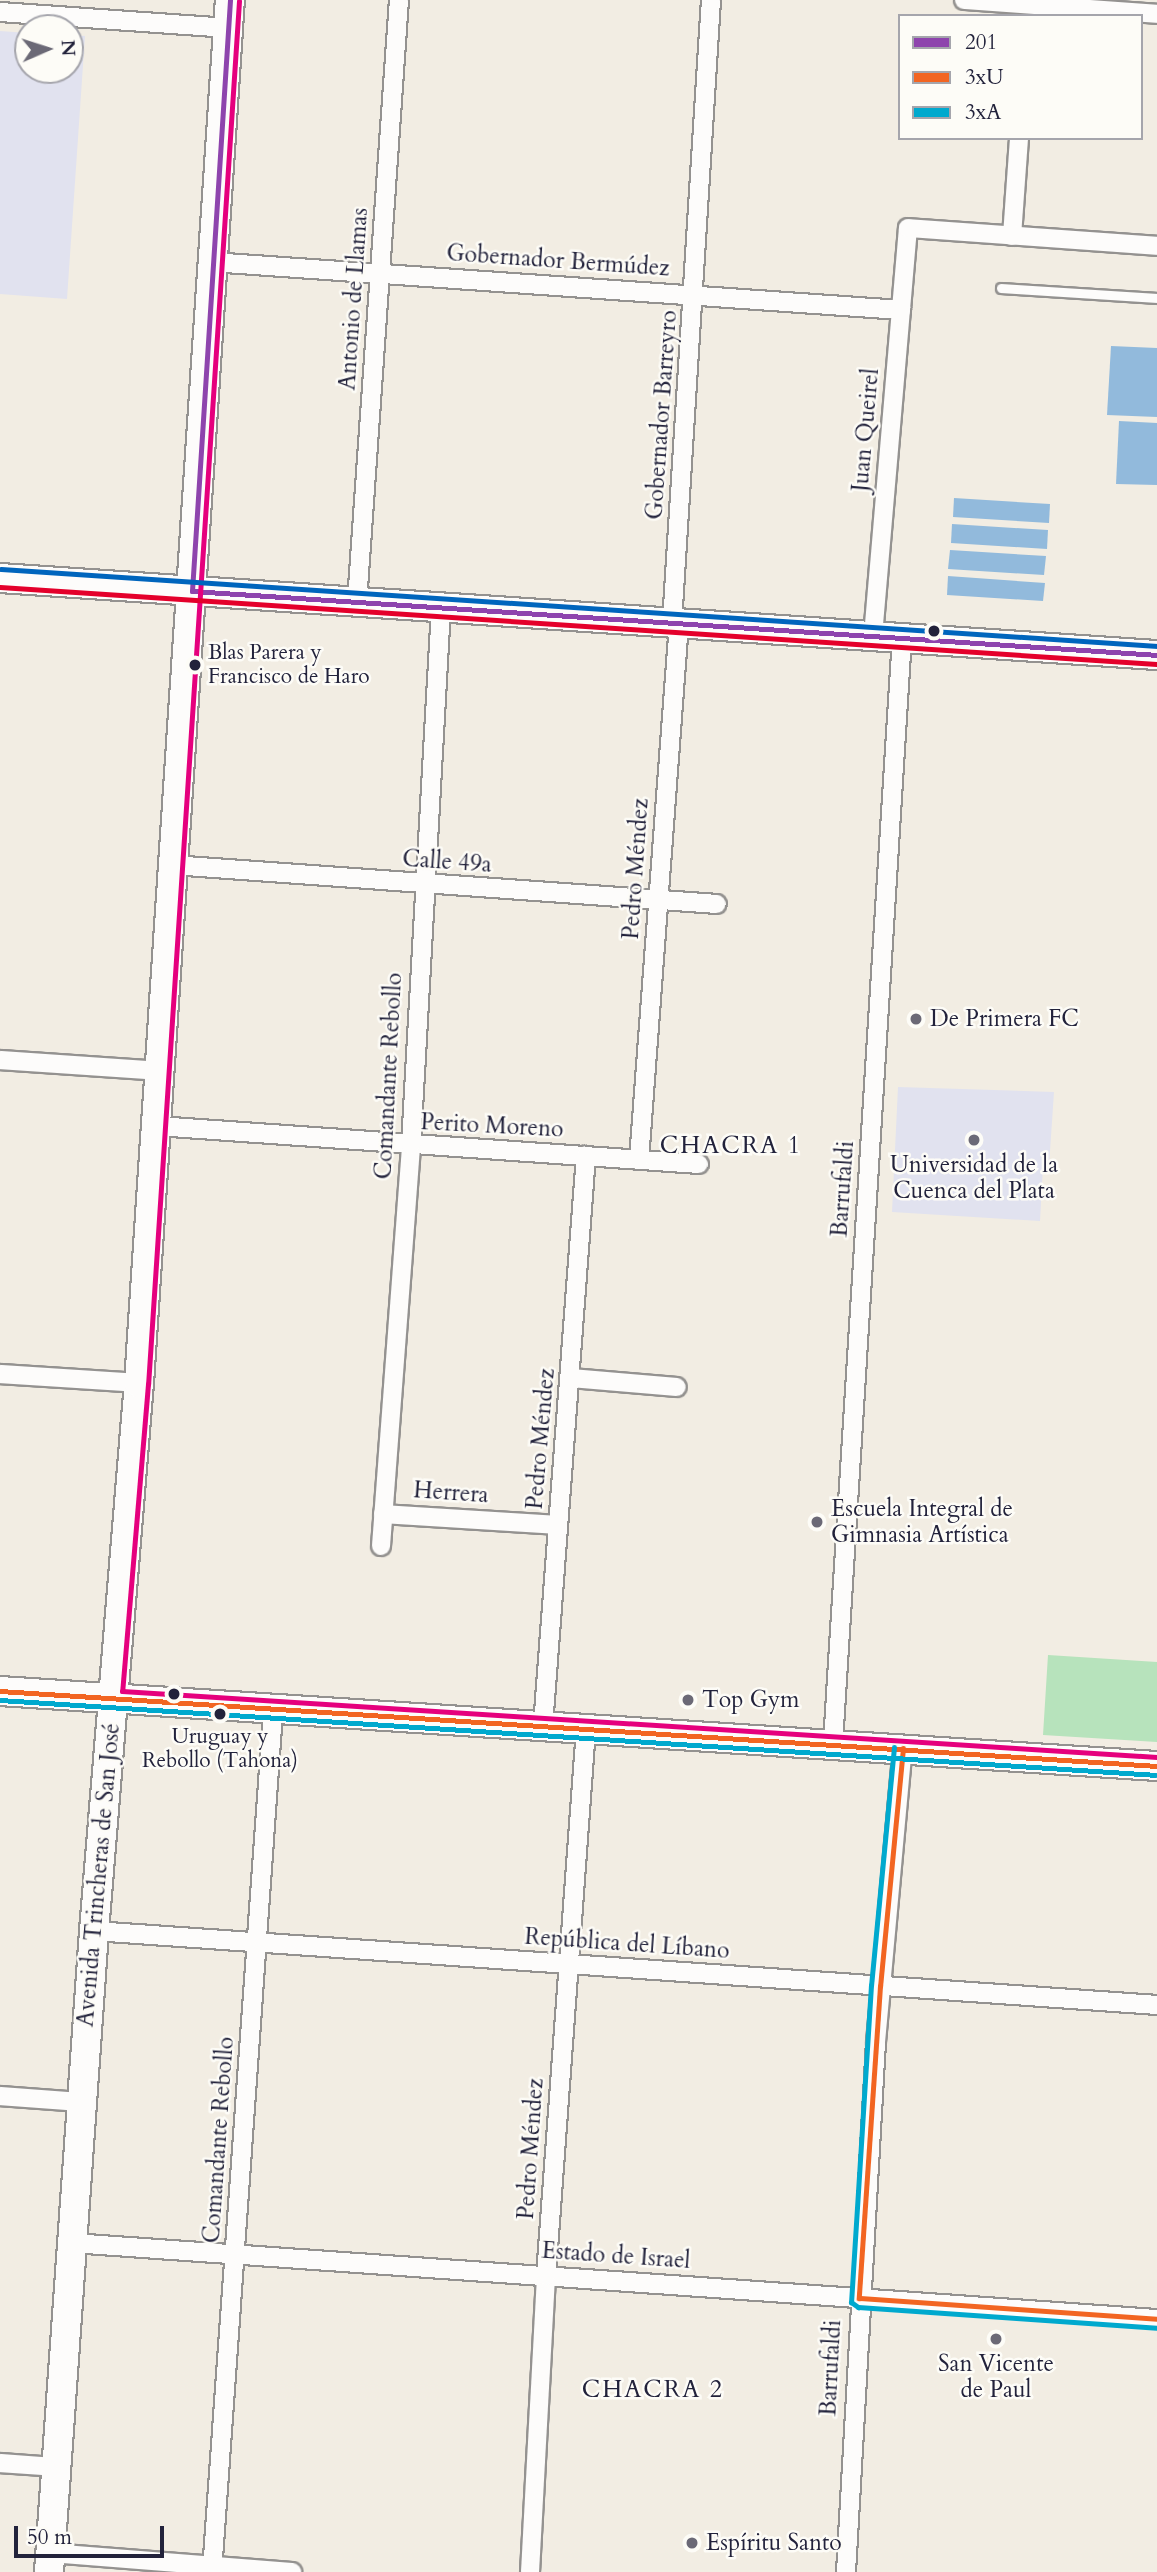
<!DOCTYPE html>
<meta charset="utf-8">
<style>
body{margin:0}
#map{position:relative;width:1157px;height:2572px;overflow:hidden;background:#f2ede3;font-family:Cardo,serif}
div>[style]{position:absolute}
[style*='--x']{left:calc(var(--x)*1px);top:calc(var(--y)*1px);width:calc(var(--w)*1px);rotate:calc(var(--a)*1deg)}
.built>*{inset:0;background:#e1e2ef}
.green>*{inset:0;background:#b7e3bc}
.water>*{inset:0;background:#92badc}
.roads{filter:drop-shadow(2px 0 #949290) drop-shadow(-2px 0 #949290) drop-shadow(0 2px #949290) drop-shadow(0 -2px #949290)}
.service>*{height:9px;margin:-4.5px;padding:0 4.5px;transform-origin:4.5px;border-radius:4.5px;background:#fdfcfb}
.minor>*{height:18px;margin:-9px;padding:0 9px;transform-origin:9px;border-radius:9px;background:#fdfcfb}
.primary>*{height:28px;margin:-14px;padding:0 14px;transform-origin:14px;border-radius:14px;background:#fdfcfb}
.bus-1>*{height:5px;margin:-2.5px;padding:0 2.5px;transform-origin:2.5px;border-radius:2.5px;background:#8e44ad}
.bus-2>*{height:5px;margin:-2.5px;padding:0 2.5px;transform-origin:2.5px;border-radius:2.5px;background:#f26522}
.bus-3>*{height:5px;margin:-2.5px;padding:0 2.5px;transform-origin:2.5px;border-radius:2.5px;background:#00a9ce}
.bus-4>*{height:5px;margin:-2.5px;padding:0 2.5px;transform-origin:2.5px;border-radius:2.5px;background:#e5007d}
.bus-5>*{height:5px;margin:-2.5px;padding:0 2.5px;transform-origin:2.5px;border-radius:2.5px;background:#e4002b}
.bus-6>*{height:5px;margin:-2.5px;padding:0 2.5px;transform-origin:2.5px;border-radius:2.5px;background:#0065bd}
.dots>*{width:19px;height:19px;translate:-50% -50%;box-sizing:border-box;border:4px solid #fdfcf7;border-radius:50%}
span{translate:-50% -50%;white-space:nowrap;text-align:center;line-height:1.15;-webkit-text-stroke:5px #fdfcf7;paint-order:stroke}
.bus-label{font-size:21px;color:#22223b}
.left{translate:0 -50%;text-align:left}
.street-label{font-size:23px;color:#22223b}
.poi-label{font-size:23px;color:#22223b}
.neighbourhood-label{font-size:24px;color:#22223b;letter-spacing:2px}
.legend{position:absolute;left:898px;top:14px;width:245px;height:126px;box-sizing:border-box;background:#fdfcf7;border:2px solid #a5a5ac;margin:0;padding:9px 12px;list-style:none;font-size:21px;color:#22223b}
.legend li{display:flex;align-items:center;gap:14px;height:35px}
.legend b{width:35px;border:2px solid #a5a5ac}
.north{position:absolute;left:14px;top:14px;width:70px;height:70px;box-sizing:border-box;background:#fdfcf7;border:2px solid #a5a5ac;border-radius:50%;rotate:87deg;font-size:19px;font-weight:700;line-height:28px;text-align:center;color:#22223b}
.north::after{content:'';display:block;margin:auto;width:24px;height:32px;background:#6b6976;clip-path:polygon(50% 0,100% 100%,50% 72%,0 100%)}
.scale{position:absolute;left:14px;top:2526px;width:150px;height:32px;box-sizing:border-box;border:4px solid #22223b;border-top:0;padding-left:9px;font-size:21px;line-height:24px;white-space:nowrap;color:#22223b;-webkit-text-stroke:5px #fdfcf7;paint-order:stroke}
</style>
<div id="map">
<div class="built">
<i style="clip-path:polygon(0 31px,28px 33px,28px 70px,70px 70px,70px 35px,85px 36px,67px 299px,0 294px)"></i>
<i style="clip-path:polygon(898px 1087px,1054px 1092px,1049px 1166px,1043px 1166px,1040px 1221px,892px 1212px)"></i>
</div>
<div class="green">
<i style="clip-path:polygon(1048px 1655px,1157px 1662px,1157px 1742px,1043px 1735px)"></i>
</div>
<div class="water">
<i style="clip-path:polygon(1111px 346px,1157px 348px,1157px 417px,1107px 415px)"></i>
<i style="clip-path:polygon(1119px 421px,1157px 423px,1157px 485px,1116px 484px)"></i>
<i style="clip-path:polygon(954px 498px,1050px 504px,1049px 523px,953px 517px)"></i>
<i style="clip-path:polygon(952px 524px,1048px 530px,1047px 549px,951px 543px)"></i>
<i style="clip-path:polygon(950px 550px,1046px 556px,1044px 575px,948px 569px)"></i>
<i style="clip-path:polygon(948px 576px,1045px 583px,1043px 601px,947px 595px)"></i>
</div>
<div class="roads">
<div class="service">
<i style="--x:1001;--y:288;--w:156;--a:3.7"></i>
</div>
<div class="minor">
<i style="--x:964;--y:0;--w:194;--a:4.1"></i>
<i style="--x:0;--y:12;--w:229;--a:4"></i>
<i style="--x:1012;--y:236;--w:98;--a:-85.9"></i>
<i style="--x:211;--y:262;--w:692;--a:3.98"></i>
<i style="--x:357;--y:602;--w:603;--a:-86.01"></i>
<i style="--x:672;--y:623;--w:624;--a:-86.42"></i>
<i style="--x:873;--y:636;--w:409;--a:-85.1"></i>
<i style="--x:908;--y:228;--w:250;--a:4.1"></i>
<i style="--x:172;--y:865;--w:546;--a:4.09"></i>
<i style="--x:0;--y:1060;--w:160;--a:3.9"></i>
<i style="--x:157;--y:1126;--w:543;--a:4.01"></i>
<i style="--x:639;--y:1160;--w:538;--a:-85.74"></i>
<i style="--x:0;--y:1374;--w:139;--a:3.7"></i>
<i style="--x:571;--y:1378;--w:106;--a:4.9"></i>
<i style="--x:383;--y:1514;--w:175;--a:3.6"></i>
<i style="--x:381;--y:1546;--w:402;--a:-85.7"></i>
<i style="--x:411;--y:1145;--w:538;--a:-86.8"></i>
<i style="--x:543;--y:1726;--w:572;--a:-85.69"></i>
<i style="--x:833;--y:1743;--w:1107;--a:-86.43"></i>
<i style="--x:94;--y:1931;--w:1066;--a:3.98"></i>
<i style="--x:0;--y:2096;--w:82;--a:4.2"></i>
<i style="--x:72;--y:2243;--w:1088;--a:4.01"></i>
<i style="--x:0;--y:2463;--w:56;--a:4.1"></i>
<i style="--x:50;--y:2553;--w:243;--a:4.5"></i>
<i style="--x:212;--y:2572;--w:862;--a:-85.94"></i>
<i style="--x:530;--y:2572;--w:296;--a:-86.9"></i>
<i style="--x:546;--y:2276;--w:548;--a:-85.82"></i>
<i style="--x:846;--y:2572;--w:531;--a:-86.76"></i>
<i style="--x:876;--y:2042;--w:295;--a:-84.8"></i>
</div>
<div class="primary">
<i style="--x:0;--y:578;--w:1160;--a:3.81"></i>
<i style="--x:0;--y:1691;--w:1159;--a:3.71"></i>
<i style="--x:49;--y:2572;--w:643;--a:-85.98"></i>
<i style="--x:94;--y:1931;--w:550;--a:-85.31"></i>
<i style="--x:139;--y:1383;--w:1386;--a:-86.24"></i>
</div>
</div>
<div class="bus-1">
<i style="--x:192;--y:591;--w:967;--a:3.79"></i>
<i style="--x:192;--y:591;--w:592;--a:-86.32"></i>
</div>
<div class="bus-2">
<i style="--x:0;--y:1691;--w:1159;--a:3.71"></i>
<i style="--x:903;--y:1748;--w:239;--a:95.5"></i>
<i style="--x:880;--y:1986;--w:313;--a:93.9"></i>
<i style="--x:859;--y:2298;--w:299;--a:4"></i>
</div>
<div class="bus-3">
<i style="--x:0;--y:1700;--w:1158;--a:3.71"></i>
<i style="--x:894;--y:1747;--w:239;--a:95.5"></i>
<i style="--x:871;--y:1985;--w:318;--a:93.6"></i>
<i style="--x:851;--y:2302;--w:9;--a:36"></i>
<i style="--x:858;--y:2307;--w:299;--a:4"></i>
</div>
<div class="bus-4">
<i style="--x:239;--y:1;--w:1386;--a:93.76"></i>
<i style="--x:148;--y:1384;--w:308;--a:94.8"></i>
<i style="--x:122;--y:1691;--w:1037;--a:3.65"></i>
</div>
<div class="bus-5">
<i style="--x:0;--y:587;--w:1159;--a:3.81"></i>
</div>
<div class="bus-6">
<i style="--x:1;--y:569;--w:1159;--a:3.81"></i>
</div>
<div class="dots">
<i style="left:934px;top:631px;background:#22223b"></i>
<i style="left:195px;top:665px;background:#22223b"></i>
<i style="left:916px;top:1019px;background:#6b6976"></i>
<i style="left:974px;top:1140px;background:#6b6976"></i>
<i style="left:817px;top:1522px;background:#6b6976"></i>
<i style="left:174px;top:1694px;background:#22223b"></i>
<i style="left:688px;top:1700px;background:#6b6976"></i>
<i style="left:220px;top:1714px;background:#22223b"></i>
<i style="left:996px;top:2339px;background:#6b6976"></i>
<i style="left:692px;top:2543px;background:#6b6976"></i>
</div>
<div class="bus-label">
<span class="left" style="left:208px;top:665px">Blas Parera y<br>Francisco de Haro</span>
<span style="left:220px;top:1749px">Uruguay y<br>Rebollo (Tahona)</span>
</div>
<div class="street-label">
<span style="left:558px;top:261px;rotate:4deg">Gobernador Bermúdez</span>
<span style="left:354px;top:299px;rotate:-86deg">Antonio de Llamas</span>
<span style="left:662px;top:415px;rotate:-86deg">Gobernador Barreyro</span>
<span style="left:866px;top:430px;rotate:-85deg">Juan Queirel</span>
<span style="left:447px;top:862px;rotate:4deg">Calle 49a</span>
<span style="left:636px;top:869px;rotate:-86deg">Pedro Méndez</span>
<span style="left:389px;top:1076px;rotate:-87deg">Comandante Rebollo</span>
<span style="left:492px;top:1126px;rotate:3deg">Perito Moreno</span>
<span style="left:843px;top:1189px;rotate:-86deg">Barrufaldi</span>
<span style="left:541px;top:1439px;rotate:-85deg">Pedro Méndez</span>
<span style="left:451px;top:1493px;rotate:4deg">Herrera</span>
<span style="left:99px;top:1875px;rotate:-85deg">Avenida Trincheras de San José</span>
<span style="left:627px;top:1944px;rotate:4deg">República del Líbano</span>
<span style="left:219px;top:2140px;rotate:-86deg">Comandante Rebollo</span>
<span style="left:531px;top:2149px;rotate:-86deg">Pedro Méndez</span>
<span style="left:616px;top:2256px;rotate:4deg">Estado de Israel</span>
<span style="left:831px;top:2368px;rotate:-87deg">Barrufaldi</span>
</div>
<div class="poi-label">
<span class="left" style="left:930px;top:1019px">De Primera FC</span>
<span style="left:974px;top:1178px">Universidad de la<br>Cuenca del Plata</span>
<span class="left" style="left:831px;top:1522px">Escuela Integral de<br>Gimnasia Artística</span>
<span class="left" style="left:702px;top:1700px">Top Gym</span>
<span style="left:996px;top:2377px">San Vicente<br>de Paul</span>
<span class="left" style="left:706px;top:2543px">Espíritu Santo</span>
</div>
<div class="neighbourhood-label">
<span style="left:731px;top:1146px">CHACRA 1</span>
<span style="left:653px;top:2390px">CHACRA 2</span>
</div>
<ul class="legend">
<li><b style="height:9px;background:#8e44ad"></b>201</li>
<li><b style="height:9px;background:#f26522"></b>3xU</li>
<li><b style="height:9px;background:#00a9ce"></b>3xA</li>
</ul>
<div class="north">N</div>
<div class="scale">50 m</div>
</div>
